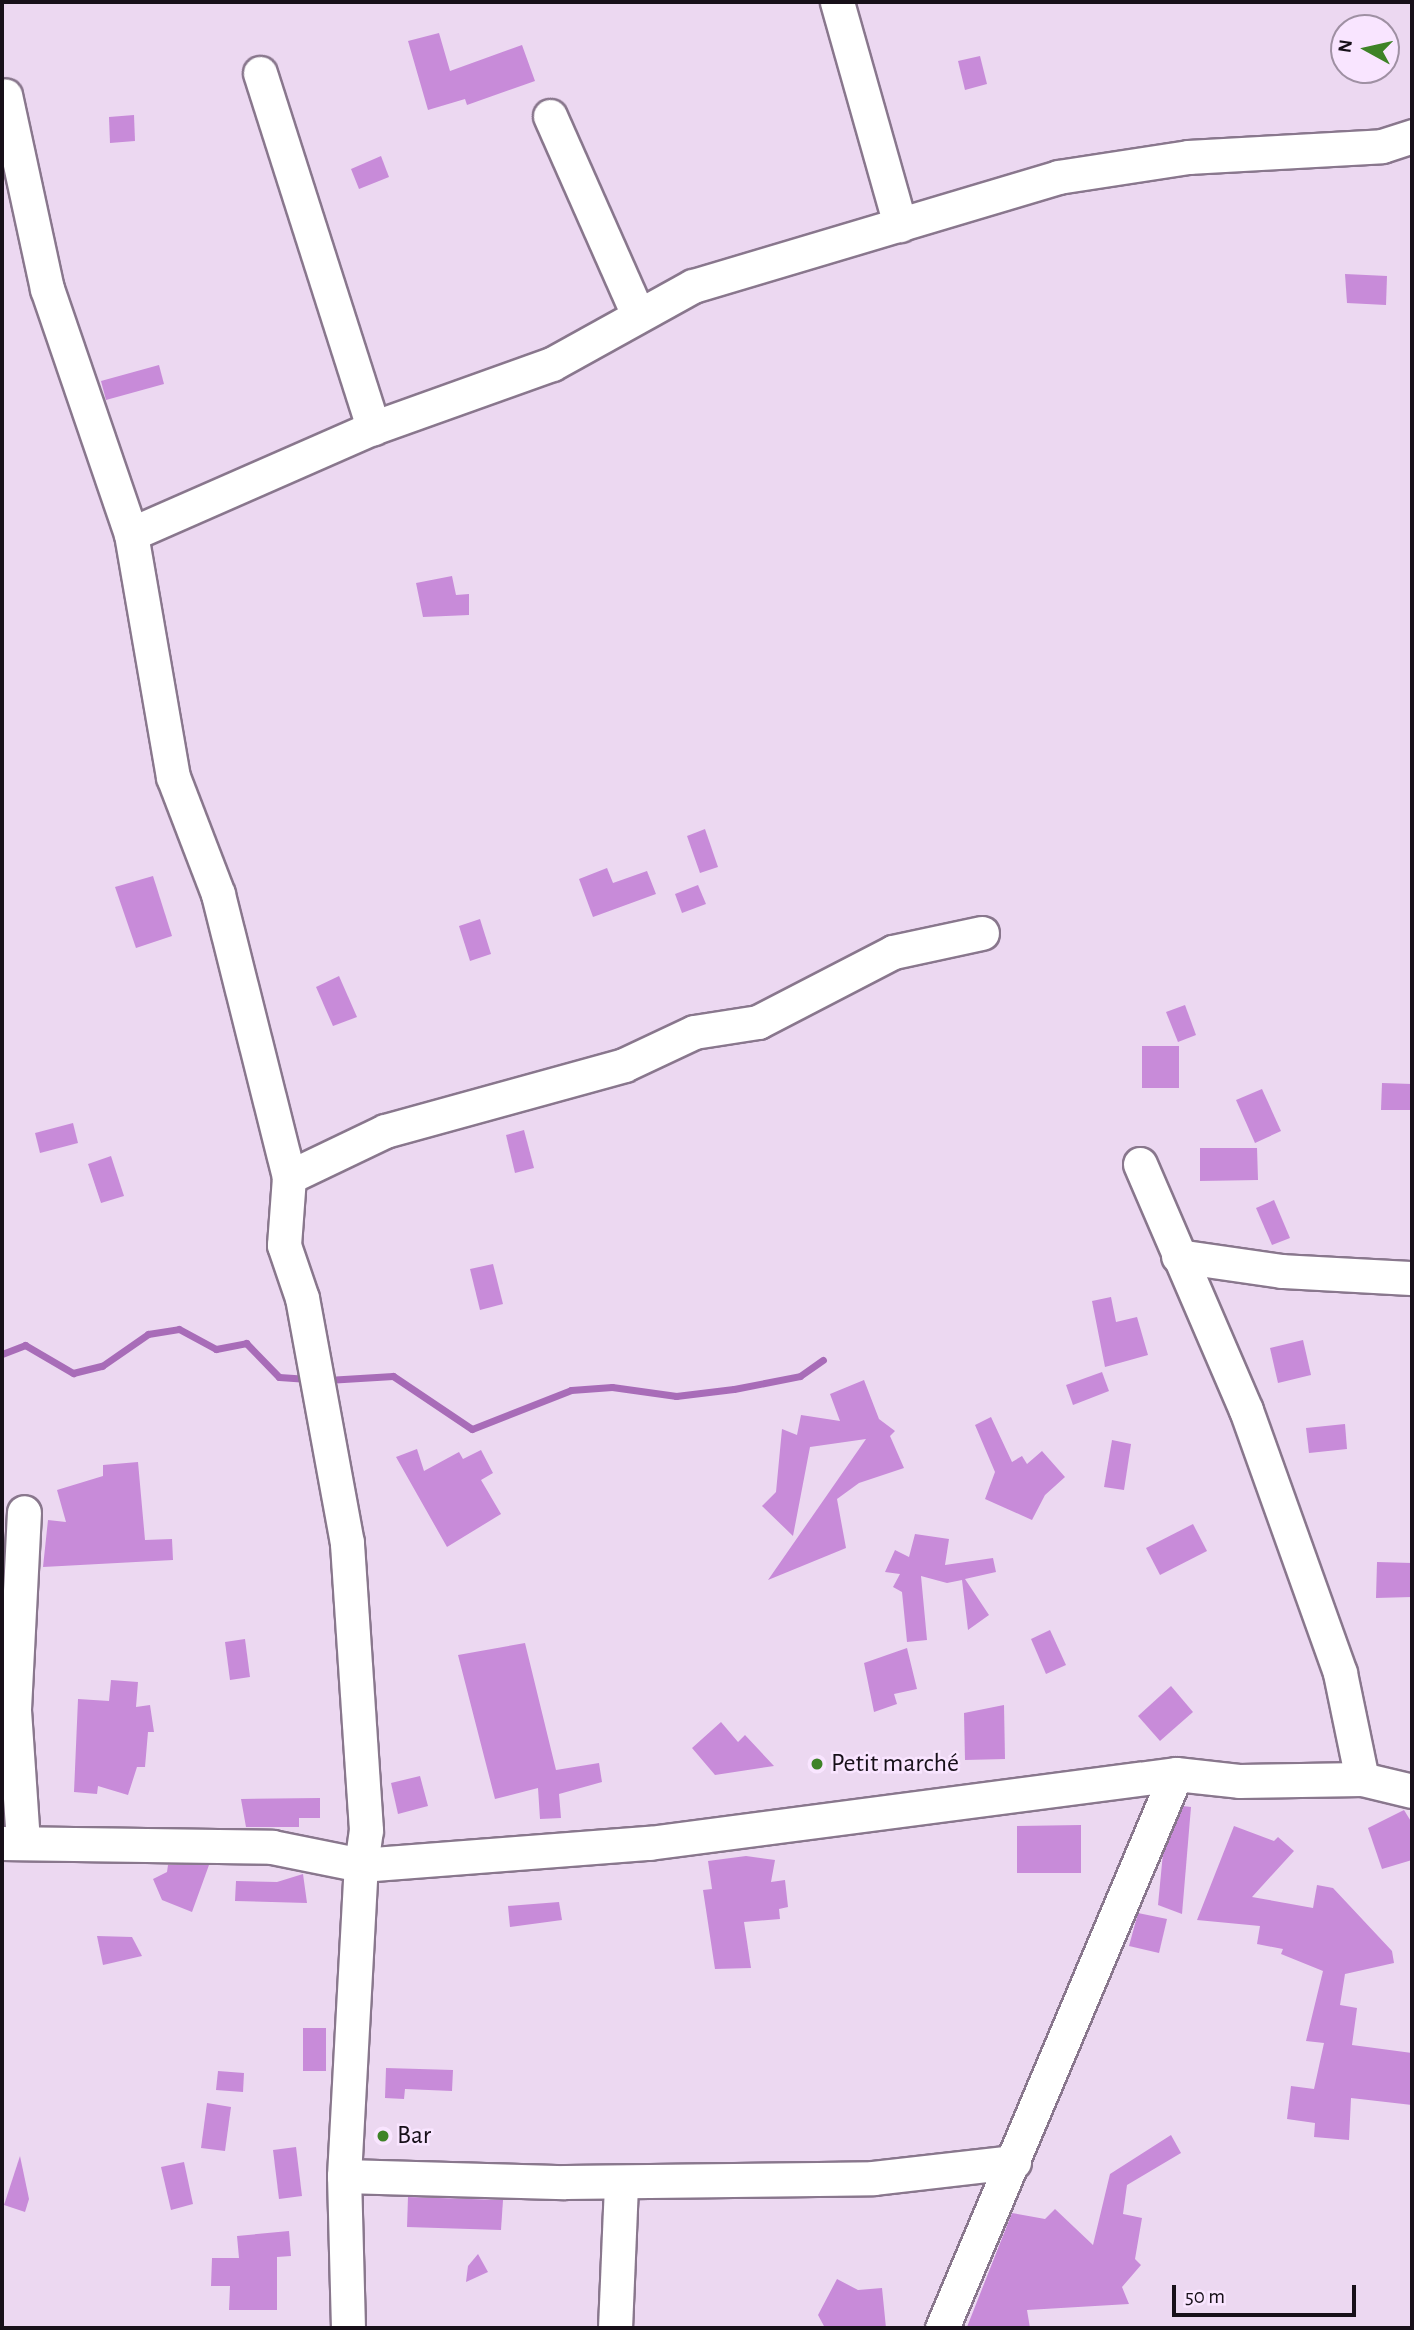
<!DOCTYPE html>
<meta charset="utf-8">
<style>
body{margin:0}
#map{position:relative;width:1414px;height:2330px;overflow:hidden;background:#ecd8f1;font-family:"Alegreya Sans",sans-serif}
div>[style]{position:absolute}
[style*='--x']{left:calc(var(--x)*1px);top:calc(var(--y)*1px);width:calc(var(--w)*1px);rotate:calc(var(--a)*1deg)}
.stream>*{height:7px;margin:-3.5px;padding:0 3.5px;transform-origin:3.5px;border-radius:3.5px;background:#a86cb8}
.building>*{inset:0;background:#c88bd9}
.roads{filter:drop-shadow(2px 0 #89778d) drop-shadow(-2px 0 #89778d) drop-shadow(0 2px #89778d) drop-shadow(0 -2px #89778d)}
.minor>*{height:33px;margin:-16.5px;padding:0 16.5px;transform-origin:16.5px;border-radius:16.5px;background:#fff}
.dots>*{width:19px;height:19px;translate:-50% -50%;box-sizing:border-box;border:4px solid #f9e5ff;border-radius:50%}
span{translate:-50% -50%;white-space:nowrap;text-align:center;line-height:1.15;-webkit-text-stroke:5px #f9e5ff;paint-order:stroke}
.poi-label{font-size:26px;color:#171019}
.left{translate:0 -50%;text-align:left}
.frame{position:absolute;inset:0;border:4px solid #171019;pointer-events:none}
.north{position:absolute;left:1330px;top:14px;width:70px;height:70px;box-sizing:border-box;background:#f9e5ff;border:2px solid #9f90a3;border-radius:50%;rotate:278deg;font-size:19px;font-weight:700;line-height:28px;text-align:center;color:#171019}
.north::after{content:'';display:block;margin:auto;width:24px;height:32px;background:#3e8327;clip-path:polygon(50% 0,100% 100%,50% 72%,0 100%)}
.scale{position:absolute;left:1172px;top:2285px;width:184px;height:32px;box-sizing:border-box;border:4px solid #171019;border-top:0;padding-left:9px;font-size:21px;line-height:24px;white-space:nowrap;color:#171019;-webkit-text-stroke:5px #f9e5ff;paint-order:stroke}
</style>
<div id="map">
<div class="stream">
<i style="--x:2;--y:1354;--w:25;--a:-21"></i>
<i style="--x:25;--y:1345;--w:56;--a:30.3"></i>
<i style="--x:73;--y:1373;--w:30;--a:-14"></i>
<i style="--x:102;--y:1366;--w:56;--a:-34.8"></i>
<i style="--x:148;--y:1334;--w:31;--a:-9"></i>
<i style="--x:179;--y:1329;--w:42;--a:28.4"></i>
<i style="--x:216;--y:1349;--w:31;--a:-11"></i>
<i style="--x:246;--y:1343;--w:47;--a:45.9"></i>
<i style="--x:279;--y:1377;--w:29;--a:4"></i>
<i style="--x:327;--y:1380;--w:66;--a:-3.5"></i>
<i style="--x:393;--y:1376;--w:95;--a:33.9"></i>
<i style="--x:472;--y:1429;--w:106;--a:-21.5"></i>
<i style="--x:571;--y:1390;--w:41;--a:-4.2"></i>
<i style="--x:612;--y:1387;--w:65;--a:8"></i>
<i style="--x:676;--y:1396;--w:58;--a:-6.9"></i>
<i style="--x:734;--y:1389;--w:67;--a:-11.1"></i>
<i style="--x:800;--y:1376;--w:28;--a:-35"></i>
</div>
<div class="building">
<i style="clip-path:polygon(439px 33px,450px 71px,522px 45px,535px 81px,467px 105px,465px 99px,428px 110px,408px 41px)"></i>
<i style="clip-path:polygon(980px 56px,987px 84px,965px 90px,958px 61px)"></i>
<i style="clip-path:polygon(134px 115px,135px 141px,110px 143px,109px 117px)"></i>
<i style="clip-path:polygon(381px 156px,389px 177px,359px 189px,351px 169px)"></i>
<i style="clip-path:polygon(1345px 274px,1387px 276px,1386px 305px,1347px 303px)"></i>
<i style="clip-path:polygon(159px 365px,164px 384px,106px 400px,101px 381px)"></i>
<i style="clip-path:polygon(452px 576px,456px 595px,469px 594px,469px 615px,423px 617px,416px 583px)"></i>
<i style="clip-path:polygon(705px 829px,718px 867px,700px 873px,687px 836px)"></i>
<i style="clip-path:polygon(607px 868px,613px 883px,647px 871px,656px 894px,593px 917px,579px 879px)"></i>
<i style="clip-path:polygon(153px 876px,172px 936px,136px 948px,115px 887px)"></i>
<i style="clip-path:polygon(698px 885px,706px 904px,682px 913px,675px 894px)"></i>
<i style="clip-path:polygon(480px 919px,491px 954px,470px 961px,459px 926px)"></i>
<i style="clip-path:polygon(339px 976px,357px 1017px,333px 1026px,316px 987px)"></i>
<i style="clip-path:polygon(1185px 1005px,1196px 1035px,1178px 1042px,1166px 1012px)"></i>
<i style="clip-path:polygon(1142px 1046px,1179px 1046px,1179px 1088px,1142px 1088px)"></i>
<i style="clip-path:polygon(1382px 1083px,1412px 1084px,1412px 1110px,1381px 1110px)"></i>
<i style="clip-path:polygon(1262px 1089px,1281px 1131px,1255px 1143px,1236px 1100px)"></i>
<i style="clip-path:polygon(73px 1123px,78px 1143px,40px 1153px,35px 1133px)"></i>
<i style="clip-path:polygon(524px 1130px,534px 1168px,515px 1173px,506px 1135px)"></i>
<i style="clip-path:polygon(1200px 1148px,1257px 1148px,1258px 1180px,1200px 1181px)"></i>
<i style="clip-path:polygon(111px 1156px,124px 1196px,101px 1203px,88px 1164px)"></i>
<i style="clip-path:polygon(1274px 1200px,1290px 1238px,1272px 1245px,1256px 1208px)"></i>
<i style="clip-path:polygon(493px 1264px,503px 1304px,480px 1310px,470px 1269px)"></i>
<i style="clip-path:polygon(1111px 1297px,1116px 1322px,1137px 1317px,1148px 1355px,1105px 1367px,1092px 1301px)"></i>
<i style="clip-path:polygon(1303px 1340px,1311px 1375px,1278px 1383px,1270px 1348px)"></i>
<i style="clip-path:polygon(1102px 1372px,1109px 1391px,1073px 1405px,1066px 1385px)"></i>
<i style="clip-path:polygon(864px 1380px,879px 1419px,895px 1431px,890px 1436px,904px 1468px,859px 1483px,837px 1499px,846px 1548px,768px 1580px,866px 1439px,810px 1447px,793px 1536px,762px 1506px,776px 1492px,782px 1429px,797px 1435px,801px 1415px,840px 1421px,830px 1394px)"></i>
<i style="clip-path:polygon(991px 1417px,1012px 1462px,1022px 1456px,1027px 1464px,1042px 1451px,1065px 1477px,1045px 1495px,1032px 1520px,985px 1499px,995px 1472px,975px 1425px)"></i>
<i style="clip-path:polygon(1345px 1424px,1347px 1449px,1309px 1453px,1306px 1428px)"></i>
<i style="clip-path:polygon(1112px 1440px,1131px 1444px,1124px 1490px,1104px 1487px)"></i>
<i style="clip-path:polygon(417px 1449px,424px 1471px,459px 1452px,463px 1459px,481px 1450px,493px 1473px,481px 1480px,501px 1514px,447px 1547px,396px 1457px)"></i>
<i style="clip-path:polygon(138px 1462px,145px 1540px,172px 1539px,173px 1560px,43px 1567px,48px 1520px,66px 1522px,57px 1490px,103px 1476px,103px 1465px)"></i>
<i style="clip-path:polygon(1193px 1524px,1207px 1551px,1160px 1575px,1146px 1548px)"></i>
<i style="clip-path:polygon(915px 1534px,949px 1539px,945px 1565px,993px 1558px,996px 1572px,965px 1579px,989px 1615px,968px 1630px,962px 1580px,947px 1583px,921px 1576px,927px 1640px,907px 1642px,902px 1592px,893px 1587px,900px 1574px,885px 1572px,895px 1550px,909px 1557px)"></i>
<i style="clip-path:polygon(1377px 1562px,1412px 1563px,1412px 1597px,1376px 1598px)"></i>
<i style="clip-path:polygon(1050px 1630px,1066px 1665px,1046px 1674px,1031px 1639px)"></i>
<i style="clip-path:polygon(245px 1639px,250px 1677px,230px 1680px,225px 1642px)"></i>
<i style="clip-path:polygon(525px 1643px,556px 1770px,599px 1763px,602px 1782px,559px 1794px,561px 1818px,540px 1819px,538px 1788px,495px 1799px,458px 1655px)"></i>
<i style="clip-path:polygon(907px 1648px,917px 1689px,894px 1694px,897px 1704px,874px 1712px,864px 1663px)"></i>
<i style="clip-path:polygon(111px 1680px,138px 1682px,136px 1707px,150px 1705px,154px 1732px,148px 1732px,145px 1767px,137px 1767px,128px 1795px,98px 1786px,97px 1794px,74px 1792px,78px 1699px,109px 1701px)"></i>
<i style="clip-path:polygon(1171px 1686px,1193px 1712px,1160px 1741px,1138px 1716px)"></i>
<i style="clip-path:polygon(1004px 1705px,1005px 1759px,965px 1760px,964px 1713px)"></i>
<i style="clip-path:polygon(721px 1722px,738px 1742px,745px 1735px,774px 1766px,715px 1775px,692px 1748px)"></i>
<i style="clip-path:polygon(420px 1776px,428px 1806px,398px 1814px,391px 1783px)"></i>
<i style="clip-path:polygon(320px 1798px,320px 1818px,299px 1818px,299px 1827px,246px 1827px,241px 1799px)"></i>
<i style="clip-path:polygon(1183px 1806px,1191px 1807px,1182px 1914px,1158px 1905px,1163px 1853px)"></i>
<i style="clip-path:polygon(1404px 1810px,1412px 1823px,1412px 1860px,1382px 1869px,1368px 1828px)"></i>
<i style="clip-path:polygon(1081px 1825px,1081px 1873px,1017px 1873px,1017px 1826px)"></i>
<i style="clip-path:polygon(1234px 1826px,1274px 1841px,1278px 1837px,1294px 1851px,1252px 1897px,1313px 1908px,1317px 1885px,1333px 1888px,1392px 1951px,1394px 1963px,1345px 1974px,1340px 2005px,1357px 2008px,1352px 2045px,1412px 2053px,1412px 2105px,1351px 2098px,1349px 2140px,1314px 2137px,1315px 2123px,1287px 2119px,1291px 2086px,1314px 2089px,1324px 2043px,1306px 2041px,1323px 1971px,1281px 1954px,1283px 1949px,1257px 1944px,1260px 1926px,1197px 1920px)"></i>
<i style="clip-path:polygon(746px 1856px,775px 1860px,771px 1882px,785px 1880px,788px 1907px,779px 1909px,780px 1919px,744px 1922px,751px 1968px,715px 1969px,703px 1890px,712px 1889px,708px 1861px)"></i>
<i style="clip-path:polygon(168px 1865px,209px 1865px,192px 1912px,162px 1900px,153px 1879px,167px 1872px)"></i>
<i style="clip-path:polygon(303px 1874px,307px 1903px,235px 1901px,236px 1881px,277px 1882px)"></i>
<i style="clip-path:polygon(559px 1902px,562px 1920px,510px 1927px,508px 1906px)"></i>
<i style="clip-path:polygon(1138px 1913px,1167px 1919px,1159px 1953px,1129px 1946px)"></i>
<i style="clip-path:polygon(97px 1936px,132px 1937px,142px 1956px,103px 1965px)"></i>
<i style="clip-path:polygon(303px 2028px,326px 2028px,326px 2071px,303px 2071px)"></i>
<i style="clip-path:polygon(386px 2068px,453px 2070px,452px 2091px,405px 2089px,404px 2099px,385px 2098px)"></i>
<i style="clip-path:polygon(218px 2071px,244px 2073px,243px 2092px,216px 2090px)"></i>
<i style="clip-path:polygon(207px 2103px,231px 2107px,225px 2151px,201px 2148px)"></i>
<i style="clip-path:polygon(1171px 2135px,1181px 2153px,1127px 2185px,1123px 2214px,1142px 2218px,1135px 2259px,1141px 2265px,1122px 2287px,1129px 2304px,1027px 2310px,1030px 2328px,967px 2327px,1012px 2213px,1045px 2219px,1055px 2209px,1093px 2245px,1110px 2174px)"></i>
<i style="clip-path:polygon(296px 2147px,302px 2196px,279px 2199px,273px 2150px)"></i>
<i style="clip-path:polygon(20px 2156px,29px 2199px,25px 2212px,4px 2205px)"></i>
<i style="clip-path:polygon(184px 2162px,193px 2204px,171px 2210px,161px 2167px)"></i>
<i style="clip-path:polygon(408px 2197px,503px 2200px,501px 2230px,407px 2227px)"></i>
<i style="clip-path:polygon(289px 2231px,291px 2256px,277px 2257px,277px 2310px,229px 2310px,230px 2286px,211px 2286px,212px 2258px,239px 2258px,237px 2236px)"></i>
<i style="clip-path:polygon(478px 2254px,488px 2272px,466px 2282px,468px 2266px)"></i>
<i style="clip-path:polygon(837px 2279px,858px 2290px,882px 2288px,886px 2328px,825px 2328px,818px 2315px)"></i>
</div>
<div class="roads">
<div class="minor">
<i style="--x:837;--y:2;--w:232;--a:74.2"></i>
<i style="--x:260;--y:73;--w:373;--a:72.3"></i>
<i style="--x:550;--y:116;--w:214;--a:66.1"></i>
<i style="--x:131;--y:534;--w:264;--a:-23.7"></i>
<i style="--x:373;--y:428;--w:190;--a:-19.7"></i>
<i style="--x:552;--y:364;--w:161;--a:-29"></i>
<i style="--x:693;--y:286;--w:381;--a:-16.6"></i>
<i style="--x:1058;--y:177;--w:132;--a:-8.7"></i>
<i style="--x:1188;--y:157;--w:194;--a:-3.2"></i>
<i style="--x:1382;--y:146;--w:32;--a:-18"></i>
<i style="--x:1140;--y:1164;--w:268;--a:66.7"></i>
<i style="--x:1246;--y:1410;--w:279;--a:70.3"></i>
<i style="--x:1340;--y:1673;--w:108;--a:78.3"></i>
<i style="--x:289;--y:1177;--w:106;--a:-25.6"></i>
<i style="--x:385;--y:1131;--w:248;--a:-15.4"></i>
<i style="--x:624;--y:1065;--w:77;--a:-25.2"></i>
<i style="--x:694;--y:1032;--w:65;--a:-8.9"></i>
<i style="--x:758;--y:1022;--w:152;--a:-27.4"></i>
<i style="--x:893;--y:952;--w:91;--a:-12.1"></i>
<i style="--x:1178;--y:1256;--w:105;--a:8.2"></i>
<i style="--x:1282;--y:1271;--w:130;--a:3.1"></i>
<i style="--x:23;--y:1842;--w:133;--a:-93.9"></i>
<i style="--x:14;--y:1709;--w:197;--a:-87.1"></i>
<i style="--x:2;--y:1843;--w:270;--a:0.8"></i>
<i style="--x:272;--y:1847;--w:91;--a:11.4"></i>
<i style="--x:361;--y:1865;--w:35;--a:-82"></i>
<i style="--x:366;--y:1830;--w:288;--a:-93.8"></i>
<i style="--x:347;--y:1543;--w:249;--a:-100.4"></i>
<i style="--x:302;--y:1298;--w:56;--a:-108.8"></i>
<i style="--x:284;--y:1245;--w:68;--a:-85.8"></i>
<i style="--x:289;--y:1177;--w:292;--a:-104.1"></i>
<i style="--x:218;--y:894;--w:125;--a:-111"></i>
<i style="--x:173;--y:777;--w:247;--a:-99.8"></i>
<i style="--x:131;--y:534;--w:259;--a:-108.9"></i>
<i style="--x:47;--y:289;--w:198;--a:-102.2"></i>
<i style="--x:344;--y:2176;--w:221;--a:1.6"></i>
<i style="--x:565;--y:2182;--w:308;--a:-0.7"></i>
<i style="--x:873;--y:2178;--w:142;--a:-6.5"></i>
<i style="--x:348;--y:2328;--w:152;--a:-91.5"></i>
<i style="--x:344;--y:2176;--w:311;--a:-86.9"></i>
<i style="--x:361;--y:1865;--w:289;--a:-4.4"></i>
<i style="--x:649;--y:1843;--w:531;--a:-7.46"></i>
<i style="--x:1176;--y:1774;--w:63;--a:6.3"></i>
<i style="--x:1239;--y:1781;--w:123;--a:-0.9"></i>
<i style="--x:1362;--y:1779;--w:51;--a:13.5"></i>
<i style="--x:615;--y:2328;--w:146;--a:-87.6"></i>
<i style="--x:942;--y:2328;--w:601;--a:-67.1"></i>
</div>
</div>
<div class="dots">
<i style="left:817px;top:1764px;background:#3e8327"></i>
<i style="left:383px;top:2136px;background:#3e8327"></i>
</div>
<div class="poi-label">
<span class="left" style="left:831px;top:1764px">Petit marché</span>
<span class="left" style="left:397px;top:2136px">Bar</span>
</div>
<div class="frame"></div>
<div class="north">N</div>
<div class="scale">50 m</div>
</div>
